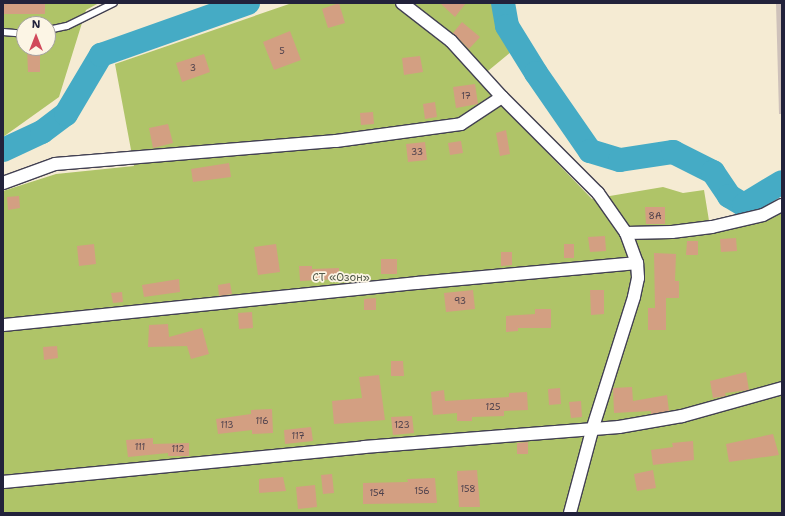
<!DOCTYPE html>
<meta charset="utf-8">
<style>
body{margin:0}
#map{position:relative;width:785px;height:516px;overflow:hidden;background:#f5ebd3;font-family:"Shantell Sans",sans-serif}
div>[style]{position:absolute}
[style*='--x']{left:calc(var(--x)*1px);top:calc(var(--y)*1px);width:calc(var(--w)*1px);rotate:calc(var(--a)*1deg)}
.industrial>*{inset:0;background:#cec1ba}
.green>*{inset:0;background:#afc468}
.river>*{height:24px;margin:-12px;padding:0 12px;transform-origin:12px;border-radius:12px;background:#45abc5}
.building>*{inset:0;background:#d39f82}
.roads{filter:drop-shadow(1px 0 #424052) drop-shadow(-1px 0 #424052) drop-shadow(0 1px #424052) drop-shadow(0 -1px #424052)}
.lane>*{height:6px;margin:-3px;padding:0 3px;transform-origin:3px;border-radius:3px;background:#fff}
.street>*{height:12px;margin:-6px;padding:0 6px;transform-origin:6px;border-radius:6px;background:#fff}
span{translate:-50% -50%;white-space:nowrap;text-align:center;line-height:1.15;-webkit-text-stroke:3.5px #fcf5e5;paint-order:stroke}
.number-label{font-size:9px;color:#4e414d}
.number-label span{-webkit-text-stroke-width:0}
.park-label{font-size:11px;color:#535b4b}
.frame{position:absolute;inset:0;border:4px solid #22223b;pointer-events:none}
.north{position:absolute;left:16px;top:16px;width:40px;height:40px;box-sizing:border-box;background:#fcf5e5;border:1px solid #a5a1a1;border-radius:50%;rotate:0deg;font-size:11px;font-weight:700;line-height:16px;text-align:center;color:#22223b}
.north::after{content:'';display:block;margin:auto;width:14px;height:18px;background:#d1495b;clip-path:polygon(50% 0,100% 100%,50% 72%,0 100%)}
</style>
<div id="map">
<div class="industrial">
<i style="clip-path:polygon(776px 3px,782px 3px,782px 114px,779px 114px)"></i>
</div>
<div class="green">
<i style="clip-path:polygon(evenodd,3px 3px,99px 3px,86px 10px,59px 97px,3px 137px,3px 3px,24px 24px,48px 24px,48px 48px,24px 48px,24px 24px)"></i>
<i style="clip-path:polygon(292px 3px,496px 3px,512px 51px,477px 80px,592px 199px,663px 187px,683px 193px,704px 190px,711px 233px,761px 221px,782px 212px,782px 513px,3px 513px,3px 191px,56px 174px,134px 166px,115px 64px)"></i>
</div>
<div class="river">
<i style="--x:503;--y:3;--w:23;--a:80"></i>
<i style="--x:507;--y:26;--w:55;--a:58.3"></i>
<i style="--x:536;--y:73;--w:95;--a:55.3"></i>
<i style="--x:590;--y:151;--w:31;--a:17"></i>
<i style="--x:620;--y:160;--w:54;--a:-8.6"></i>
<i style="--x:673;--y:152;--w:45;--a:26.6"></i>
<i style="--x:713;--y:172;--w:29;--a:56"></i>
<i style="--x:729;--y:196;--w:17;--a:31"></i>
<i style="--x:744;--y:205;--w:44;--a:-31.2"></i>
<i style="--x:3;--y:150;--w:43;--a:-24.8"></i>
<i style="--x:42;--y:132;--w:30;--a:-37"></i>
<i style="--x:66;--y:114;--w:69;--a:-59.3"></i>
<i style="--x:101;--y:55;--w:156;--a:-19.5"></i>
</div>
<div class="building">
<i style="clip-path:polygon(3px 3px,45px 3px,45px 14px,3px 14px)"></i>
<i style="clip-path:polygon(339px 3px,345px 23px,328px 28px,322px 9px)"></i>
<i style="clip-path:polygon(440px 3px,466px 3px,455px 17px)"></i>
<i style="clip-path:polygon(462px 22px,480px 37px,469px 49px,453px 33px)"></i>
<i style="clip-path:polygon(290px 31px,301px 60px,274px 70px,263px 42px)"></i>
<i style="clip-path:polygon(27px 48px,40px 48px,40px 72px,28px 72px)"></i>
<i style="clip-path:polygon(204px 54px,210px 72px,182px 82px,176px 63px)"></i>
<i style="clip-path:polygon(420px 56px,423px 72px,404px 75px,402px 58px)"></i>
<i style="clip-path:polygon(475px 84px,478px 104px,456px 108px,453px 87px)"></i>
<i style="clip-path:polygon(435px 102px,437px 117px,425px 119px,423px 104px)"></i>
<i style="clip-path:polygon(373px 112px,374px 124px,361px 125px,360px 113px)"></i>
<i style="clip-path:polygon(168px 124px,173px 143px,153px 148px,149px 128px)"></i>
<i style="clip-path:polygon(506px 130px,510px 154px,500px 156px,496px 133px)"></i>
<i style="clip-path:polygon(461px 141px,463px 153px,450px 155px,448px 143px)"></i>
<i style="clip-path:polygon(425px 142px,427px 160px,408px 162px,406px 144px)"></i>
<i style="clip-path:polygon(229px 163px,231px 177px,193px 182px,191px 169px)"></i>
<i style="clip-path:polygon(19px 196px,20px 208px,8px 210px,7px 197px)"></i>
<i style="clip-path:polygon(645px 207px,665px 207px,665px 224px,646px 224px)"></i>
<i style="clip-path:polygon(605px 236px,606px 251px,590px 252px,588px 237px)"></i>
<i style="clip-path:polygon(736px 238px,737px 251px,721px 252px,720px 239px)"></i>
<i style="clip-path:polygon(687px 241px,698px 241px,698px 255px,686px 255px)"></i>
<i style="clip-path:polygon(94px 244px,96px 264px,79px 266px,77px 246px)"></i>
<i style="clip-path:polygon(276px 244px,280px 272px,258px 275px,254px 247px)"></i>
<i style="clip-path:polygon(564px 244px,574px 244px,574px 258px,564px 258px)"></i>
<i style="clip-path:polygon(501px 252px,512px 252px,512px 265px,501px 266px)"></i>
<i style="clip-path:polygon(654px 253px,676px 254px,675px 281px,679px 281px,679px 298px,666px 298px,666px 330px,648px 330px,648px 308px,655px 308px)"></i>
<i style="clip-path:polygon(381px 259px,397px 259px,397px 274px,381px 274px)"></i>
<i style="clip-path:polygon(299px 266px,312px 266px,312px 269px,339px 268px,339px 279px,300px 281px)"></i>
<i style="clip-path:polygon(179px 279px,180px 292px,144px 297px,142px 285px)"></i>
<i style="clip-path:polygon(230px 283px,232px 294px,219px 296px,218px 285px)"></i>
<i style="clip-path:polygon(473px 290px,475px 309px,446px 312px,444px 293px)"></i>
<i style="clip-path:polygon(590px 290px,604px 290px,604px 314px,591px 315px)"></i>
<i style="clip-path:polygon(122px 292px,123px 302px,113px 303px,111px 293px)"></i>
<i style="clip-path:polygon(376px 298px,376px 310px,364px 310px,364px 299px)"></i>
<i style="clip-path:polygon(535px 309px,551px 309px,551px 328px,518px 328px,518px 331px,506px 332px,506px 316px,535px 314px)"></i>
<i style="clip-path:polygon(252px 312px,253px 328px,239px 329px,238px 313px)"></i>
<i style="clip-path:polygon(168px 324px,169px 337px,202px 328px,209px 354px,191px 359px,187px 346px,148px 347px,149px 325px)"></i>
<i style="clip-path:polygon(57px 346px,58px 358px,44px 360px,43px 347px)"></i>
<i style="clip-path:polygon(391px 361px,403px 361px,404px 376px,391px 376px)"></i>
<i style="clip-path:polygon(746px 372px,749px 390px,725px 393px,726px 396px,713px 398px,710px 381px)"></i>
<i style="clip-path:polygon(379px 375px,385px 420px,334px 424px,332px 401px,362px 398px,359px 377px)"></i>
<i style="clip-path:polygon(632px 387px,633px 401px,667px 395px,669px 411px,651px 414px,651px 411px,614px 413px,613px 388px)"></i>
<i style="clip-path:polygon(560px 388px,561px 404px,549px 405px,548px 389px)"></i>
<i style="clip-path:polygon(444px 390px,445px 401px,509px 397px,509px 393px,527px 392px,528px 410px,504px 411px,504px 416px,472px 417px,472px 421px,457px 421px,457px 413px,433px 415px,431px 392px)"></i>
<i style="clip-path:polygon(581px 401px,582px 417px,571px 418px,569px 402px)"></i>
<i style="clip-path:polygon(272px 409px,273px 433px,252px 434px,252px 430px,218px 434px,216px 419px,251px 414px,251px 410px)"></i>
<i style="clip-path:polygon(412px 416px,414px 433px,393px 435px,391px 417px)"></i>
<i style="clip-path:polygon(311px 427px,313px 441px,285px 444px,284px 430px)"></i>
<i style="clip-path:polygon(773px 434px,779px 455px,729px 462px,726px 444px)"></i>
<i style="clip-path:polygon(153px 438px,153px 444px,189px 443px,189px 456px,168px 456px,168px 453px,128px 457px,126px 440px)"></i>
<i style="clip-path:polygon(693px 441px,694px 460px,653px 465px,651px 450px,673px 447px,672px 443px)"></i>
<i style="clip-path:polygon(528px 442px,528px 454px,517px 454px,517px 443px)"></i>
<i style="clip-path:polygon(477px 470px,480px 507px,459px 507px,457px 471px)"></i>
<i style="clip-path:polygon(653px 470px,656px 488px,637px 491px,634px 474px)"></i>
<i style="clip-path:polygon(332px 474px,334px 493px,323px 494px,321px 475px)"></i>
<i style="clip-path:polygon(283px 477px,286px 491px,259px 493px,259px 479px)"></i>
<i style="clip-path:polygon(435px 478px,437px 503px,363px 504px,363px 483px,408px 482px,407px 479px)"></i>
<i style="clip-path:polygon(315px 485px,317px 507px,298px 509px,296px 487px)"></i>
</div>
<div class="roads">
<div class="lane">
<i style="--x:48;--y:30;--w:19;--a:-12"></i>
<i style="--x:67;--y:26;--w:52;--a:-26.1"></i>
<i style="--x:3;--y:32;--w:21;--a:5"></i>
</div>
<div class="street">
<i style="--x:402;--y:3;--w:62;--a:37.8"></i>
<i style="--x:451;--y:41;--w:76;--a:47.7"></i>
<i style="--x:502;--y:97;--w:136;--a:45"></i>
<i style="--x:598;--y:193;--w:49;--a:55"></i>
<i style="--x:626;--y:233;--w:32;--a:70"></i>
<i style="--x:637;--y:263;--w:15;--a:86"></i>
<i style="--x:638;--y:278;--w:19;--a:102"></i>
<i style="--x:634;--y:297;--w:136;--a:107.5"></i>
<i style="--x:593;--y:427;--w:89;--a:105"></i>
<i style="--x:3;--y:183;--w:55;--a:-20.1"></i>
<i style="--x:55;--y:164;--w:282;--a:-4.7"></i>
<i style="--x:336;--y:141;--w:126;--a:-7.7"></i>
<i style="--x:461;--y:124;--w:49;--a:-33.4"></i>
<i style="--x:626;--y:233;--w:46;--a:-1.2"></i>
<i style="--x:672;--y:232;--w:40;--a:-7.1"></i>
<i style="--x:712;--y:227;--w:52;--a:-13.2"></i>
<i style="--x:763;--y:215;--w:21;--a:-28"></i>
<i style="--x:3;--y:325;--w:416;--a:-5.8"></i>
<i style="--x:417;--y:283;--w:221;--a:-5.2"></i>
<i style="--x:3;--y:482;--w:363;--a:-5.5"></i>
<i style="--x:364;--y:447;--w:256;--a:-4.5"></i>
<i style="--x:619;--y:427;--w:64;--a:-9.9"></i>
<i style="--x:682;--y:416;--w:104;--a:-15.6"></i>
</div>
</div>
<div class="number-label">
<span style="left:282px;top:51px">5</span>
<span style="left:193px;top:68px">3</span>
<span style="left:466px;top:96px">17</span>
<span style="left:417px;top:152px">33</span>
<span style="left:655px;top:216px">8А</span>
<span style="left:460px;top:301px">93</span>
<span style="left:493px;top:407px">125</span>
<span style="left:262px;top:421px">116</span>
<span style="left:227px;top:425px">113</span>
<span style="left:402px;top:425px">123</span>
<span style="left:298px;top:436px">117</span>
<span style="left:140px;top:447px">111</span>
<span style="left:178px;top:449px">112</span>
<span style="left:468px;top:489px">158</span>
<span style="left:422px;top:491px">156</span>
<span style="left:377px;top:493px">154</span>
</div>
<div class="park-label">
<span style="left:341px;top:278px">СТ «Озон»</span>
</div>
<div class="frame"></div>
<div class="north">N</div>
</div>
